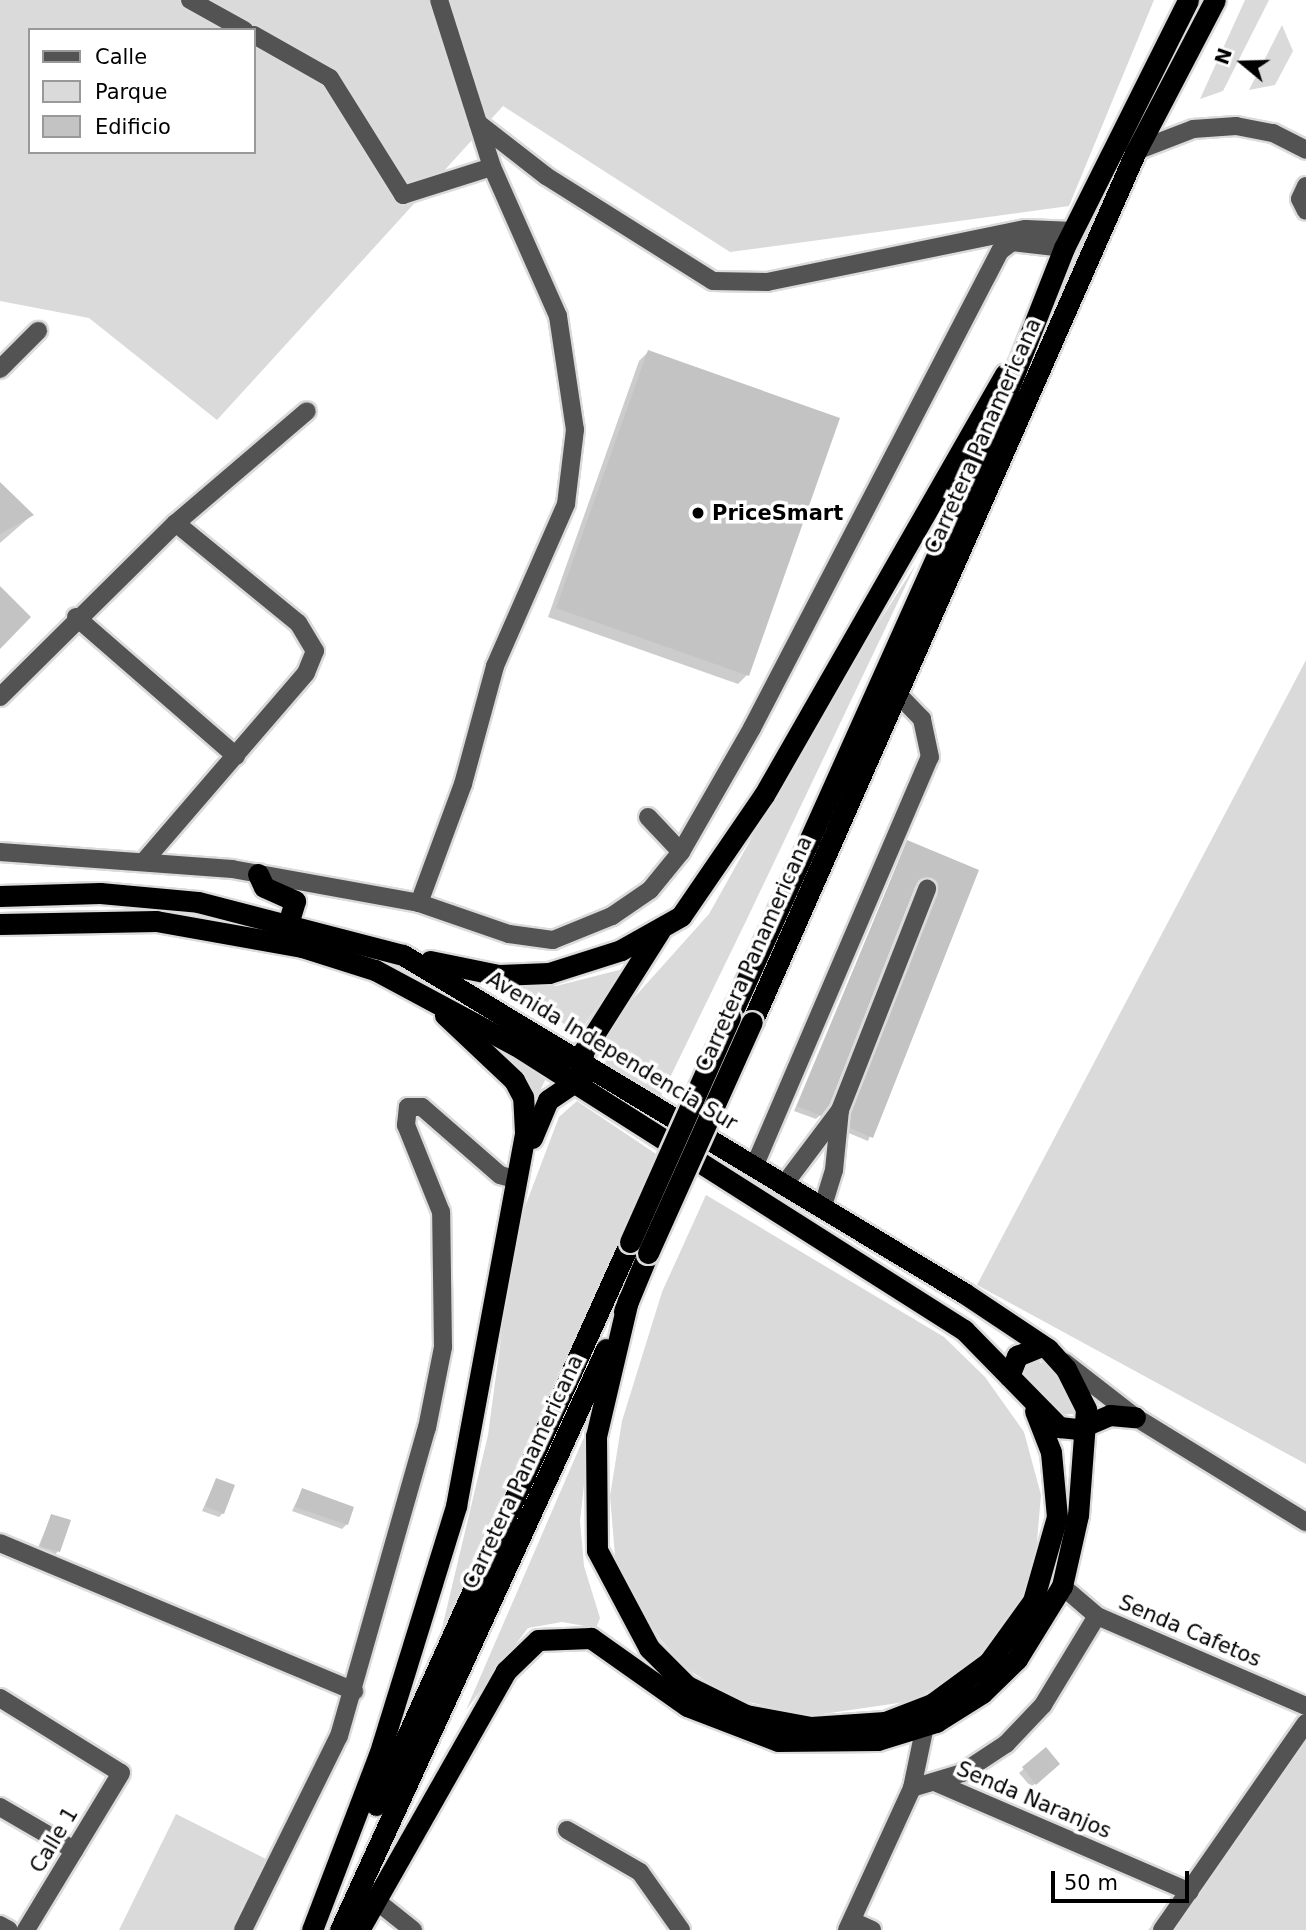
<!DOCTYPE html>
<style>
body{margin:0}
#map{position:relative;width:1306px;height:1930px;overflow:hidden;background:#fff;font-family:"DejaVu Sans",sans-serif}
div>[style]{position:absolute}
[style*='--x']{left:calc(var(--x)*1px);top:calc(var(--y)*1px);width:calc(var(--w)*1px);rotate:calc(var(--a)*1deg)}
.green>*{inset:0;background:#dadada}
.shadow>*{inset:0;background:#0003}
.building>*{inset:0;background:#c3c3c3}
.roads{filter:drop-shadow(2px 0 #dbdbdb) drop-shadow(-2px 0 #dbdbdb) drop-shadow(0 2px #dbdbdb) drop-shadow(0 -2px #dbdbdb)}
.minor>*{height:18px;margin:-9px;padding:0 9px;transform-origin:9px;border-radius:9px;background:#535353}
.highway>*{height:21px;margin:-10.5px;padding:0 10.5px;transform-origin:10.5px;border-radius:10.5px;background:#000}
.bridges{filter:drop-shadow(2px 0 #dbdbdb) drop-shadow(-2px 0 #dbdbdb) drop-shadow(0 2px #dbdbdb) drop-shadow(0 -2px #dbdbdb)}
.highway-bridge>*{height:21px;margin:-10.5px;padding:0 10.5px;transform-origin:10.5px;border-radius:10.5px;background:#000}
.dots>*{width:19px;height:19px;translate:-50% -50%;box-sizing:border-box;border:4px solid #fff;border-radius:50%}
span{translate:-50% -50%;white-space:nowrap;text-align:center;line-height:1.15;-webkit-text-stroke:7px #fff;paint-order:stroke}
.street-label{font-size:21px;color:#000}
.poi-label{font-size:21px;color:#000;font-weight:700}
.left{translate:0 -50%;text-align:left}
.legend{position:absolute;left:28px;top:28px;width:228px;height:126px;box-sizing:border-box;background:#fff;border:2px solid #999;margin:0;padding:9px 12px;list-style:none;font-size:21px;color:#000}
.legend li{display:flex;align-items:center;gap:14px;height:35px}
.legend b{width:35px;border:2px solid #999}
.north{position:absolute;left:1208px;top:28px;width:70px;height:70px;-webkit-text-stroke:5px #fff;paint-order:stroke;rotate:289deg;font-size:19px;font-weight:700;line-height:28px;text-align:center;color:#000}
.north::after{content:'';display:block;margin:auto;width:24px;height:32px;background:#000;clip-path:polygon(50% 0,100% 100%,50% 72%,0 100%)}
.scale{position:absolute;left:1051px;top:1871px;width:138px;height:32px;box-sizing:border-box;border:4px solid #000;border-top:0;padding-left:9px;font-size:21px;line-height:24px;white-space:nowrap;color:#000;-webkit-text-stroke:5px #fff;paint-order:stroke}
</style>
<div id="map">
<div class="green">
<i style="clip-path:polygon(evenodd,0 0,1154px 0,1069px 206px,730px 252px,503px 106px,217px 420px,89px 318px,0 301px,0 0,30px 30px,254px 30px,254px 152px,30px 152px,30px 30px)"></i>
<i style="clip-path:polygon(1245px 0,1269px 0,1223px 91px,1200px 99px)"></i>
<i style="clip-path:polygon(1282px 25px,1293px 51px,1275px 85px,1249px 90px)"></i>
<i style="clip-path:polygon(916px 564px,746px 921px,661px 1096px,596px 1057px,606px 1029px,709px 914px,825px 707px)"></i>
<i style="clip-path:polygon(1306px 660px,1306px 1464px,977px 1285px)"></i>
<i style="clip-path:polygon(623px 969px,579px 1033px,498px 984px,556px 986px)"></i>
<i style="clip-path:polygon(511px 1057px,548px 1074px,536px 1099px,527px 1086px)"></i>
<i style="clip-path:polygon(577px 1101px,656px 1154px,433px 1666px,488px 1435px,515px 1233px,559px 1117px)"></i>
<i style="clip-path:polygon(706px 1195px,944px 1337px,985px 1377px,1024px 1432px,1041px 1495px,1035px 1564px,1024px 1597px,970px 1666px,912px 1701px,809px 1716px,731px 1698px,686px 1668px,660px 1639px,616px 1568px,610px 1496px,622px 1421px,662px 1292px)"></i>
<i style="clip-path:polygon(1031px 1360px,1052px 1365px,1073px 1390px,1074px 1414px,1052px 1415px,1020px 1379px)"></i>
<i style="clip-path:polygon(591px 1421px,580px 1521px,584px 1566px,600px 1618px,596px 1628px,562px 1622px,528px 1628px,466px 1710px)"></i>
<i style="clip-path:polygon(1306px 1718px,1306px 1930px,1148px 1930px,1271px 1783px)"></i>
<i style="clip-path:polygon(176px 1814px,270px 1861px,236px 1930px,119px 1930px)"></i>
</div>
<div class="shadow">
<i style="clip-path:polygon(648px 352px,747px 675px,738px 684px,548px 617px,639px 361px)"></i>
<i style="clip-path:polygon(0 484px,32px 515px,0 543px)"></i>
<i style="clip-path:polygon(907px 842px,977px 871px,868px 1141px,846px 1132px,848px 1118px,934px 898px,927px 882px,914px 887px,820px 1115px,816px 1119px,794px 1111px)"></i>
<i style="clip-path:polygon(216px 1480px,223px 1513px,219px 1517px,202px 1511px)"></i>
<i style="clip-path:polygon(302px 1490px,352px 1508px,346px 1525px,342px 1529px,292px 1511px)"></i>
<i style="clip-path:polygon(51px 1516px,58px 1551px,54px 1556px,37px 1550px)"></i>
<i style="clip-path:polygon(1046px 1750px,1054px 1768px,1031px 1787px,1019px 1773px)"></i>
</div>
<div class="building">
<i style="clip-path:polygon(648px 350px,840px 418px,749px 676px,556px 608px)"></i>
<i style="clip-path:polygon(0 482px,34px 515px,0 534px)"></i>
<i style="clip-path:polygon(0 586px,31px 617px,0 649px)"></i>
<i style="clip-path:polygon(907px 840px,979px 870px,873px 1138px,850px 1128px,851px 1113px,938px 893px,932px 879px,916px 885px,830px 1104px,821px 1116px,797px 1106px)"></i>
<i style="clip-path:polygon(216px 1478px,235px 1485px,224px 1514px,205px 1506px)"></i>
<i style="clip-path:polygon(302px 1488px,354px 1507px,348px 1525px,295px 1507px)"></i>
<i style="clip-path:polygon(51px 1514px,71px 1520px,60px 1552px,40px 1546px)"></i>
<i style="clip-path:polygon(1046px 1747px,1060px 1764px,1036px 1785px,1022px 1767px)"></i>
</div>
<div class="roads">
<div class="minor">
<i style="--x:190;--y:0;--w:62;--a:29.1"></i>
<i style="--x:254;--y:35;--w:87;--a:29.5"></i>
<i style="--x:330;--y:78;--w:138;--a:58"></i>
<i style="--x:403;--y:195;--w:93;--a:-17.5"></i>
<i style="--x:478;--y:123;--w:86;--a:37.9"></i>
<i style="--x:546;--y:176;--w:197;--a:32.2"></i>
<i style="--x:713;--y:281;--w:54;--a:1.1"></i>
<i style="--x:767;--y:282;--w:264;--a:-11.6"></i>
<i style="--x:1026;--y:229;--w:48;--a:2.4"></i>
<i style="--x:1136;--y:151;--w:61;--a:-21.1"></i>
<i style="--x:1193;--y:129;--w:43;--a:-4"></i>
<i style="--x:1236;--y:126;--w:38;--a:11"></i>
<i style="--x:1273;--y:133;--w:37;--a:27"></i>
<i style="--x:1306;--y:186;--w:14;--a:115"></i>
<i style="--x:1300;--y:199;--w:13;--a:63"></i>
<i style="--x:0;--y:369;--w:54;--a:-45"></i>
<i style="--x:76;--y:617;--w:212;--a:41"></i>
<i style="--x:0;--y:697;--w:247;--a:-44.7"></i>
<i style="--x:176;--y:523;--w:172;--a:-40.5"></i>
<i style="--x:648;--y:817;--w:48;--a:46.7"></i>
<i style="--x:681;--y:852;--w:143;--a:-60.2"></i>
<i style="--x:752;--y:728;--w:538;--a:-62.53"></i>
<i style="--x:1000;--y:251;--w:15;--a:-37"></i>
<i style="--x:1012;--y:242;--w:52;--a:6.6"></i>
<i style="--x:0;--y:852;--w:233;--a:4.2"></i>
<i style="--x:232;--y:869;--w:190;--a:10.3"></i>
<i style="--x:419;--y:903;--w:95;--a:19"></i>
<i style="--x:509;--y:934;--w:44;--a:7.8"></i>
<i style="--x:553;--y:940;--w:64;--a:-22.1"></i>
<i style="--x:612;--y:916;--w:46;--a:-34.4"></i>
<i style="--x:650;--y:890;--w:49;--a:-50.8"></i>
<i style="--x:146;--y:859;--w:245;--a:-49.3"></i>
<i style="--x:306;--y:673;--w:24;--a:-68"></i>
<i style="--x:315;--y:651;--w:33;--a:-121"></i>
<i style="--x:298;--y:623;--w:158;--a:-140.7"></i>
<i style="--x:419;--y:903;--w:127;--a:-69.7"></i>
<i style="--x:463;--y:784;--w:122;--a:-74.8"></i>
<i style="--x:495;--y:666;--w:177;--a:-66.3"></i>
<i style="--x:566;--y:504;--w:75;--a:-83.1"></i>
<i style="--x:575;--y:430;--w:115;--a:-98.5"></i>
<i style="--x:558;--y:316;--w:163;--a:-113.9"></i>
<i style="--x:492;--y:167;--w:175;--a:-107.6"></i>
<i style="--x:754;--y:1167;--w:446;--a:-66.8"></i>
<i style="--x:930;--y:757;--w:39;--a:-102"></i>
<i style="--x:922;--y:719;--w:37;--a:-134"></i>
<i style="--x:783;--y:1186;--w:95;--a:-53.1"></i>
<i style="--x:822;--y:1209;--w:41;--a:-72.9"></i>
<i style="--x:834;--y:1170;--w:60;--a:-84.3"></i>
<i style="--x:840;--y:1110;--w:238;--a:-68.5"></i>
<i style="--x:1064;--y:1362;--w:90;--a:37.8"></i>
<i style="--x:1135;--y:1417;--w:201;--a:31.6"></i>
<i style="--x:0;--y:1543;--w:384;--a:22.7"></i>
<i style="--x:1062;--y:1586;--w:46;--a:40.6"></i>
<i style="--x:1097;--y:1616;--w:228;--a:23.3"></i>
<i style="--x:0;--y:1698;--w:142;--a:31.8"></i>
<i style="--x:121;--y:1773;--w:184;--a:121.2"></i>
<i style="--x:937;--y:1783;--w:275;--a:23.3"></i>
<i style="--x:912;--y:1788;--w:52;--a:-16.7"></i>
<i style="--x:962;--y:1773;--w:53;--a:-33.4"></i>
<i style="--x:1006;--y:1744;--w:54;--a:-46.5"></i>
<i style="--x:1043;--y:1705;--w:104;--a:-58.8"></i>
<i style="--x:0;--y:1807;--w:86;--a:30.2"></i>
<i style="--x:567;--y:1830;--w:84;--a:29.9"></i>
<i style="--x:640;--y:1872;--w:71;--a:54.7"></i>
<i style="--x:374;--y:1899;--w:50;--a:38.5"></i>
<i style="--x:852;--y:1921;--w:22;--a:24"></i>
<i style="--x:0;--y:1925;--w:10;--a:29"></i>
<i style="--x:243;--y:1930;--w:216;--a:-63.7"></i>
<i style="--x:339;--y:1736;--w:320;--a:-74.1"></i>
<i style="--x:427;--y:1428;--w:83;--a:-78.8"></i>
<i style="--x:443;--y:1347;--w:135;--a:-90.8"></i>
<i style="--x:441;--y:1212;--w:94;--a:-111.9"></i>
<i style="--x:406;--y:1125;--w:18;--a:-84"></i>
<i style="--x:408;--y:1107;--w:14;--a:0"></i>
<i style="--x:422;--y:1107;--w:103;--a:41.1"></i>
<i style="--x:500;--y:1175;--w:18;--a:16"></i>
<i style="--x:847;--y:1930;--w:156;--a:-65.4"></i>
<i style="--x:912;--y:1788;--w:63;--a:-78.2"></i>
<i style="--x:1162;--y:1930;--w:252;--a:-55.2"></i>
</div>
<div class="highway">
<i style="--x:258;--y:874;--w:14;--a:65"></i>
<i style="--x:264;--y:887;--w:34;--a:24"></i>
<i style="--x:295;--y:901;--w:21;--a:107"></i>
<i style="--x:0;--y:896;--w:100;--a:-1.7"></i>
<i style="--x:100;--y:893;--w:98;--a:5.2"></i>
<i style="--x:198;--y:902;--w:212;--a:14.5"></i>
<i style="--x:403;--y:955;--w:655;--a:31.07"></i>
<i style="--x:964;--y:1293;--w:101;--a:33.7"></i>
<i style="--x:1048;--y:1349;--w:27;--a:48"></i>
<i style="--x:1066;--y:1369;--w:45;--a:63.4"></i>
<i style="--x:1086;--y:1409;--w:106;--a:94.3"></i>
<i style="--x:1078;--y:1515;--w:73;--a:102.7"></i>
<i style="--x:1062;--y:1586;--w:86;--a:121.7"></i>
<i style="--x:1017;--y:1659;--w:49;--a:135.8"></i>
<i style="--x:982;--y:1693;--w:54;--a:147.8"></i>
<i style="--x:936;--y:1722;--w:61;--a:162.8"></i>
<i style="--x:878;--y:1740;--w:100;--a:179.4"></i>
<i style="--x:778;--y:1741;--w:97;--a:-159"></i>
<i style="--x:687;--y:1706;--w:118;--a:-144.7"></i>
<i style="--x:591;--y:1638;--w:53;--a:177.8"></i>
<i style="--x:538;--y:1640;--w:45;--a:135.9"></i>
<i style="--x:506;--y:1671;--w:298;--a:119.6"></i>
<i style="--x:0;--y:924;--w:156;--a:-1.1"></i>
<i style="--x:156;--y:921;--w:148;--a:10.1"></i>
<i style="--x:302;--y:947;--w:77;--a:17.5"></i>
<i style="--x:375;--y:970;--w:159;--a:28.2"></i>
<i style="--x:515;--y:1045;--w:532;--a:32.41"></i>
<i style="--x:964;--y:1330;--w:136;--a:45.6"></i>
<i style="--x:1059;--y:1427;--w:18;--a:6"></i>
<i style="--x:1077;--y:1429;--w:36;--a:-23"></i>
<i style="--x:1110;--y:1415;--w:25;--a:5"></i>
<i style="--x:430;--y:961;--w:70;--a:11.5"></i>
<i style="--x:499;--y:975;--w:50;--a:-2.3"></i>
<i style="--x:549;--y:973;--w:76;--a:-17.7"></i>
<i style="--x:621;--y:950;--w:69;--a:-29.5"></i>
<i style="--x:681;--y:916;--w:147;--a:-55.6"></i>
<i style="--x:764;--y:795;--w:485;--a:-60.2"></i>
<i style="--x:730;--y:1017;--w:626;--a:-65.85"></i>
<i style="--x:986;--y:446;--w:213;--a:-68.5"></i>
<i style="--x:1064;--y:248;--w:277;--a:-63.4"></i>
<i style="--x:752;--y:1022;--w:952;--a:-66.21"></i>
<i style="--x:1136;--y:151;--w:170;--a:-62.4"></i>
<i style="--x:582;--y:1073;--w:21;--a:-87"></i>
<i style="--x:583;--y:1052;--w:144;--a:-57.7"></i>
<i style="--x:532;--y:1138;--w:41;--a:-67.2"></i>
<i style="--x:548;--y:1100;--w:41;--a:-34.1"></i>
<i style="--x:628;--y:1300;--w:140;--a:103.2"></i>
<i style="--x:596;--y:1436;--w:114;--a:89.5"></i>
<i style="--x:597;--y:1550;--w:111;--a:62"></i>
<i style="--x:649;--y:1648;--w:54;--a:45"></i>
<i style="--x:687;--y:1686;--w:66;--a:26.2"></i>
<i style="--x:746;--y:1715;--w:66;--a:10.5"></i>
<i style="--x:811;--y:1727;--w:74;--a:-3.9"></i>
<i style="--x:885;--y:1722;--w:50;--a:-21"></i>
<i style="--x:932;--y:1704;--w:71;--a:-36.4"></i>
<i style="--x:989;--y:1662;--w:75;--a:-54.2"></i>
<i style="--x:1033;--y:1601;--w:87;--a:-74.1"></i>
<i style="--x:1057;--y:1517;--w:65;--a:-95.3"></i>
<i style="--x:1051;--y:1452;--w:44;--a:-111.3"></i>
<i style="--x:624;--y:1311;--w:63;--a:-67.5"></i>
<i style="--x:1009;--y:1376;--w:22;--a:-68"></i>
<i style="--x:1017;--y:1356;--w:27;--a:-22"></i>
<i style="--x:376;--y:1805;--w:618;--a:-65.72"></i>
<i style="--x:312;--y:1930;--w:187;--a:-69.1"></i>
<i style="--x:379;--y:1755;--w:261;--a:-72.8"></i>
<i style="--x:456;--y:1506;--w:380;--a:-79.5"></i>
<i style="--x:525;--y:1132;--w:35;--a:-93"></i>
<i style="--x:523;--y:1097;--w:19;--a:-118"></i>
<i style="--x:514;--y:1080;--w:95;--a:-136.7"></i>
<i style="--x:340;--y:1930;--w:639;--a:-65.4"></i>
</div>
</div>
<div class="bridges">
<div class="highway-bridge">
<i style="--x:630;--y:1242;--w:246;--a:-66"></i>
<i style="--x:648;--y:1253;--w:253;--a:-65.8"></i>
</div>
</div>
<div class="dots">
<i style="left:698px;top:513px;background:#000"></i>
</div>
<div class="street-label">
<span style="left:983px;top:436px;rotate:-66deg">Carretera Panamericana</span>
<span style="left:754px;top:954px;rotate:-66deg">Carretera Panamericana</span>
<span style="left:612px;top:1051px;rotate:31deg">Avenida Independencia Sur</span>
<span style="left:523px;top:1472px;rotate:-65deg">Carretera Panamericana</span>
<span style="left:1190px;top:1631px;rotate:23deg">Senda Cafetos</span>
<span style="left:1034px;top:1800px;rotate:23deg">Senda Naranjos</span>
<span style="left:54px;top:1840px;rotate:-59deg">Calle 1</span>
</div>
<div class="poi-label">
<span class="left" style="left:712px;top:513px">PriceSmart</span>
</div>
<ul class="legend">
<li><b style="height:9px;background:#535353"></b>Calle</li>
<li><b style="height:19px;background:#dadada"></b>Parque</li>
<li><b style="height:19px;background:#c3c3c3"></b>Edificio</li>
</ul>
<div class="north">N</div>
<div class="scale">50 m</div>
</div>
